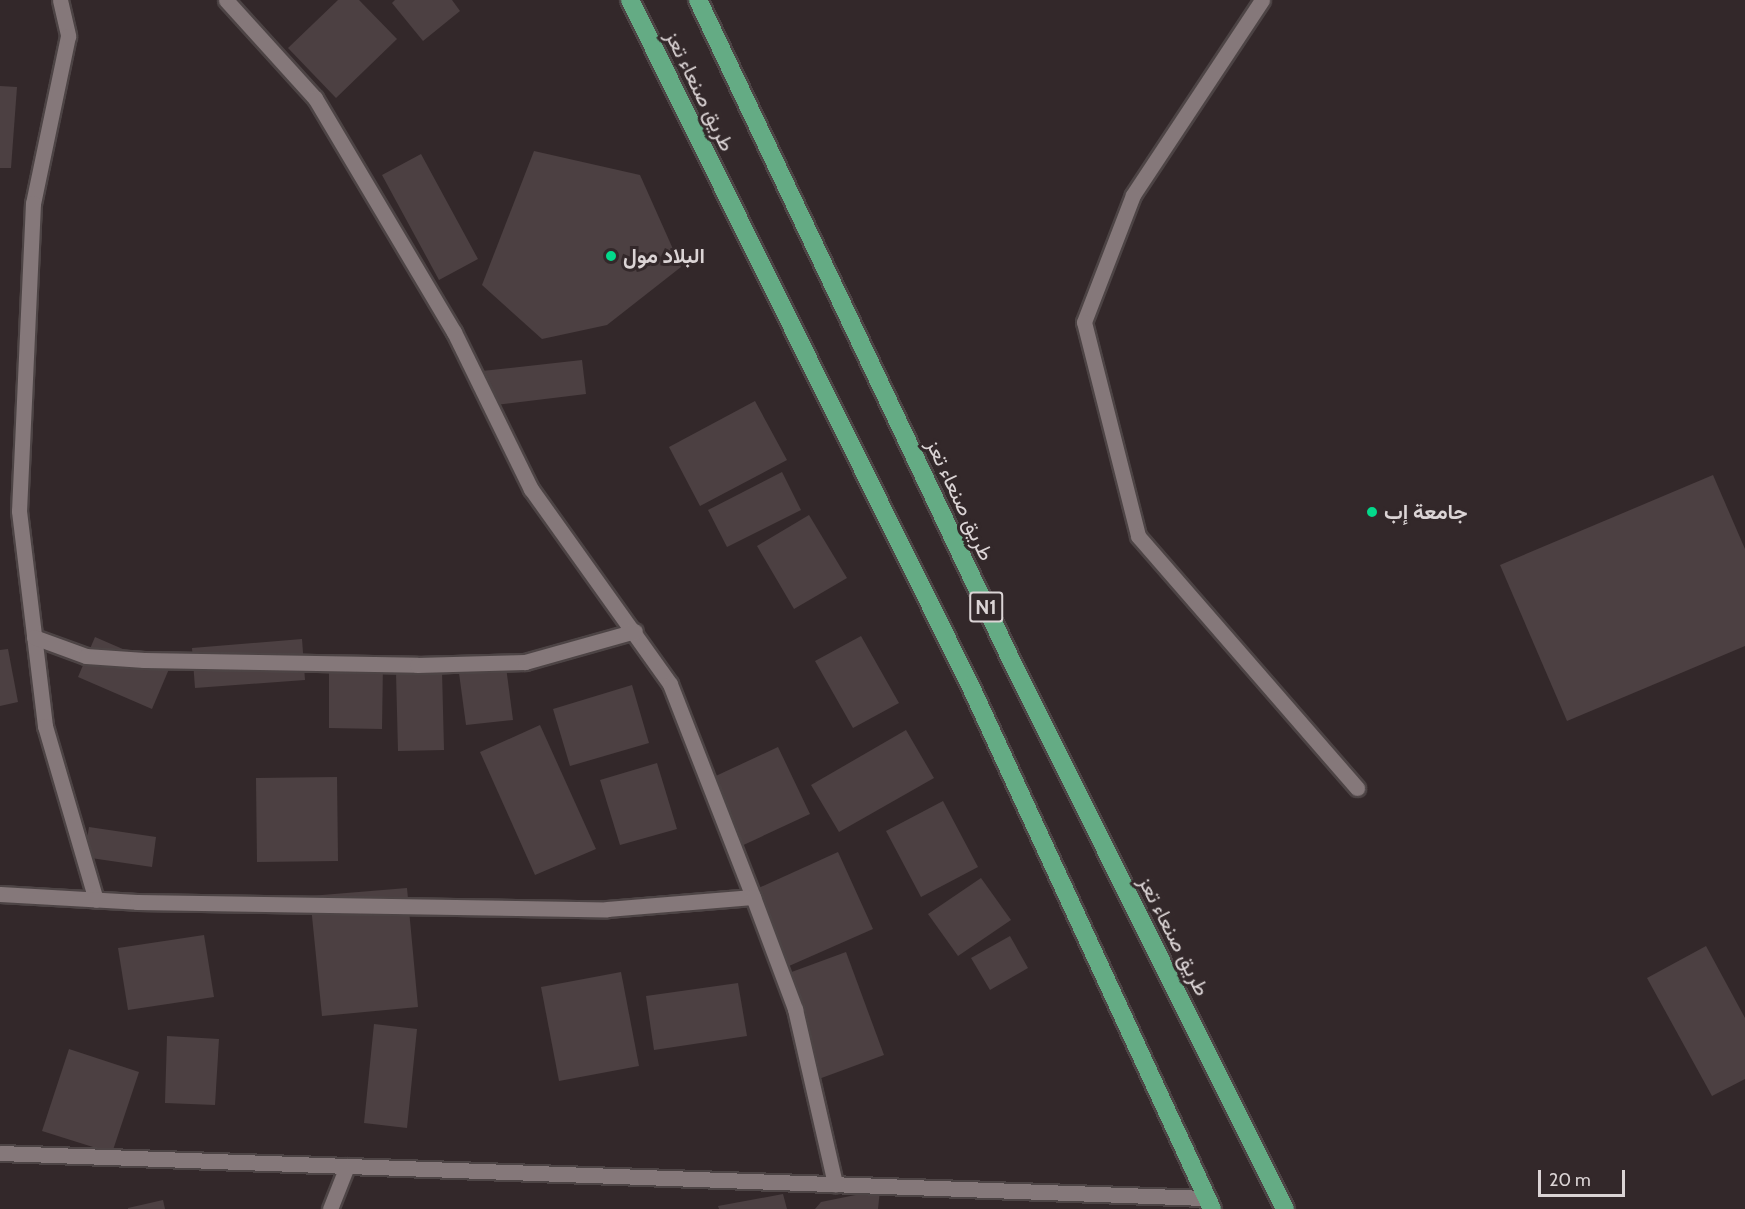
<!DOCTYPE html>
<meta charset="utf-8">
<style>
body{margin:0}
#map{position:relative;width:1745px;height:1209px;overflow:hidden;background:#33282a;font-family:Cabin,Vazirmatn,sans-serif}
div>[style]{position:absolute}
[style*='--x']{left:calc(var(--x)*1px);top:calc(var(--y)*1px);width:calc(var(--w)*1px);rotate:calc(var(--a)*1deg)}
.building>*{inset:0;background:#4c4042}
.roads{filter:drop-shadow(2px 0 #4d4445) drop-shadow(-2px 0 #4d4445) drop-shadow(0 2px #4d4445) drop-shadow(0 -2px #4d4445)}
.lane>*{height:15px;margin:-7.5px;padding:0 7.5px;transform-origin:7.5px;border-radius:7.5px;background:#85787a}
.street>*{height:15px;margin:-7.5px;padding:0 7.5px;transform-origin:7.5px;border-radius:7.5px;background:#85787a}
.secondary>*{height:15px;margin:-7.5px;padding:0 7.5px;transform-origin:7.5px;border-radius:7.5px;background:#85787a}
.highway>*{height:18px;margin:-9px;padding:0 9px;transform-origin:9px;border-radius:9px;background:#64ab84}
.dots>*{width:16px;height:16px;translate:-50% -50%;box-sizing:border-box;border:3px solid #33282a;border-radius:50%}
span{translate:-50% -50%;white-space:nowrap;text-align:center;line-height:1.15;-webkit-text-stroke:6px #33282a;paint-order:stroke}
.shield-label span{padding:2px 4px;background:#33282a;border:2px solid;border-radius:4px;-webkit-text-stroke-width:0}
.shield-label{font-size:20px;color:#dbd4d5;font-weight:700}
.street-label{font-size:21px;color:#dbd4d5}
.poi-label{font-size:21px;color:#dbd4d5;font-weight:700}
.left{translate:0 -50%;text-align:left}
.scale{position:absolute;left:1538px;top:1170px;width:87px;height:27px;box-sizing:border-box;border:3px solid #dbd4d5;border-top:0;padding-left:8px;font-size:18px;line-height:21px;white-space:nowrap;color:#dbd4d5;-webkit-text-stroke:4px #33282a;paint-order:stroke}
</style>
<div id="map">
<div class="building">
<i style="clip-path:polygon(338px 0,359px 0,397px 39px,336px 98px,288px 48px)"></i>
<i style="clip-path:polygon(395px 0,452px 0,460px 11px,423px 41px,392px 3px)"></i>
<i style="clip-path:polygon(0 86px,17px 87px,11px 168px,0 168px)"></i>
<i style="clip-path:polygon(534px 151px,640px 175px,681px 267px,607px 325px,542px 339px,482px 285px)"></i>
<i style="clip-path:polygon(421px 154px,478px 259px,439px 280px,382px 175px)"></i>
<i style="clip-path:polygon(582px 360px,586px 394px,487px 406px,482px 371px)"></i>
<i style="clip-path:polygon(755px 401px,787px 460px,700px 506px,669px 447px)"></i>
<i style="clip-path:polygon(782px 472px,801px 510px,727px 547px,708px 510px)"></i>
<i style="clip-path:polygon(1713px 475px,1745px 549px,1745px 646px,1567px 721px,1500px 565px)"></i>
<i style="clip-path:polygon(809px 515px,847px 578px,794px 609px,757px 546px)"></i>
<i style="clip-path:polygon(861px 636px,899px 703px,853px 728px,815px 661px)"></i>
<i style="clip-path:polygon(95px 637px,169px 669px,152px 709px,78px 677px)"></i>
<i style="clip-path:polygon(302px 639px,305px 680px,195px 688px,192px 648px)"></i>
<i style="clip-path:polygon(8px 649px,18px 702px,0 706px,0 650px)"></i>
<i style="clip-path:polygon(329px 660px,383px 662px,382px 729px,329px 728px)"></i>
<i style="clip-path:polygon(506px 667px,513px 720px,466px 725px,459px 673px)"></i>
<i style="clip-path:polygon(442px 671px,444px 750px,398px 751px,396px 672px)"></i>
<i style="clip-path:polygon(632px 685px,649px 743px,570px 766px,553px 709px)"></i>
<i style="clip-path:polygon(540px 725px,596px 849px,535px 875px,480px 752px)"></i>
<i style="clip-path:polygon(906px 730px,934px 778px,839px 832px,811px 785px)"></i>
<i style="clip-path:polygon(778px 747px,810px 814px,737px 848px,705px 781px)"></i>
<i style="clip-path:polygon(657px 763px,677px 829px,620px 845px,600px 780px)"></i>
<i style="clip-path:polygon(337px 777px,338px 861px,257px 862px,256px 778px)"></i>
<i style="clip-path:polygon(943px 801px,978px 867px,921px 897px,886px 831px)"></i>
<i style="clip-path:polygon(89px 827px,156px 837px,152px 867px,84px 857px)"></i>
<i style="clip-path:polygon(838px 852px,873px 929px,789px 966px,754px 890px)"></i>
<i style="clip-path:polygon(981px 878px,1011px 920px,958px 956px,928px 914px)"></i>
<i style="clip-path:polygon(407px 888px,418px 1007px,322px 1016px,310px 896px)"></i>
<i style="clip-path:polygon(204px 935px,214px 997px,128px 1010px,118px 948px)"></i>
<i style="clip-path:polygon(1010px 936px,1028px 968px,990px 990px,971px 958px)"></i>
<i style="clip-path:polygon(1706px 946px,1745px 1018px,1745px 1079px,1712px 1096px,1647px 978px)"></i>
<i style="clip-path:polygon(846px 952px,884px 1055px,816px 1080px,778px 977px)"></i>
<i style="clip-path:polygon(621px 972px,639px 1066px,559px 1081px,541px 987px)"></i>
<i style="clip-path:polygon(738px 983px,747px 1036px,654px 1050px,646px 996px)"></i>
<i style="clip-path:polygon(374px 1024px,417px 1029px,407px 1128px,364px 1123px)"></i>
<i style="clip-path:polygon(167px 1036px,219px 1039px,215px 1105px,165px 1103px)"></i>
<i style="clip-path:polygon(69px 1049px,139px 1072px,112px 1153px,42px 1131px)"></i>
<i style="clip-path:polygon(880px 1190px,878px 1209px,815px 1209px,821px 1202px)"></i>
<i style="clip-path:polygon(783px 1194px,787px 1209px,719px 1209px,718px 1206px)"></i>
<i style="clip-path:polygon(163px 1200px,165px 1209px,128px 1209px,128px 1208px)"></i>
</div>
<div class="roads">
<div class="lane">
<i style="--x:1262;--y:0;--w:234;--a:123.5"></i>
<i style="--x:1133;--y:195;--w:136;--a:111.1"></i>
<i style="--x:1084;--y:322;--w:221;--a:75.8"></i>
<i style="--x:1138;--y:536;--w:334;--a:49"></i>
</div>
<div class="street">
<i style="--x:60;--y:0;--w:37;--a:77"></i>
<i style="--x:68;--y:36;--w:171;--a:101.8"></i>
<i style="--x:33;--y:203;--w:308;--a:92.6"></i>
<i style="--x:19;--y:511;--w:217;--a:83.1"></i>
<i style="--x:45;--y:726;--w:181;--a:73.7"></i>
<i style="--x:226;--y:0;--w:132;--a:47.8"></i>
<i style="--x:315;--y:98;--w:272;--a:59.3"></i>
<i style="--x:454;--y:332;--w:175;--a:63.9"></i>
<i style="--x:531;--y:489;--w:239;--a:54.5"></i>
<i style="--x:670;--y:684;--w:229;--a:68.7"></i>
<i style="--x:34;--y:637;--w:55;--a:20.1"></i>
<i style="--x:86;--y:656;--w:58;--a:3.9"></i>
<i style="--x:144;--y:660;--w:273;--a:1"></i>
<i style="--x:417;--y:665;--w:108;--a:-1.6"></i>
<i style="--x:525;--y:662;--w:114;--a:-15.7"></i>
<i style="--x:0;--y:894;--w:137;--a:3.3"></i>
<i style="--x:137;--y:902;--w:470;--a:0.9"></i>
<i style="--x:607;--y:909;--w:146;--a:-4.7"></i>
<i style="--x:753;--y:897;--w:120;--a:69.4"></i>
<i style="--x:795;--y:1009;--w:180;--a:77.1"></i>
<i style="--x:330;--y:1209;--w:46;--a:-68.4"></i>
</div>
<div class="secondary">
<i style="--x:0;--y:1153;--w:1207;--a:2.14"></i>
</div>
<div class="highway">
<i style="--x:630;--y:0;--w:765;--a:63.6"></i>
<i style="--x:970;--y:685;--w:577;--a:65.21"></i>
<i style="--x:698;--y:0;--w:735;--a:64.62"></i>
<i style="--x:1013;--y:664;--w:609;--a:63.48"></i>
</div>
</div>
<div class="dots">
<i style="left:611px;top:256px;background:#03d98b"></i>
<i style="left:1372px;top:512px;background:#03d98b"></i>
</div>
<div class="shield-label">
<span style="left:986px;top:607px">N1</span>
</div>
<div class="street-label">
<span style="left:700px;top:91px;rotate:64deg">طريق صنعاء تعز</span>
<span style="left:960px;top:500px;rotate:65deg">طريق صنعاء تعز</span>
<span style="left:1174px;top:936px;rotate:63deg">طريق صنعاء تعز</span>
</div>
<div class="poi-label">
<span class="left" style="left:623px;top:256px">البلاد مول</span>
<span class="left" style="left:1384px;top:512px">جامعة إب</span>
</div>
<div class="scale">20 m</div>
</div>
